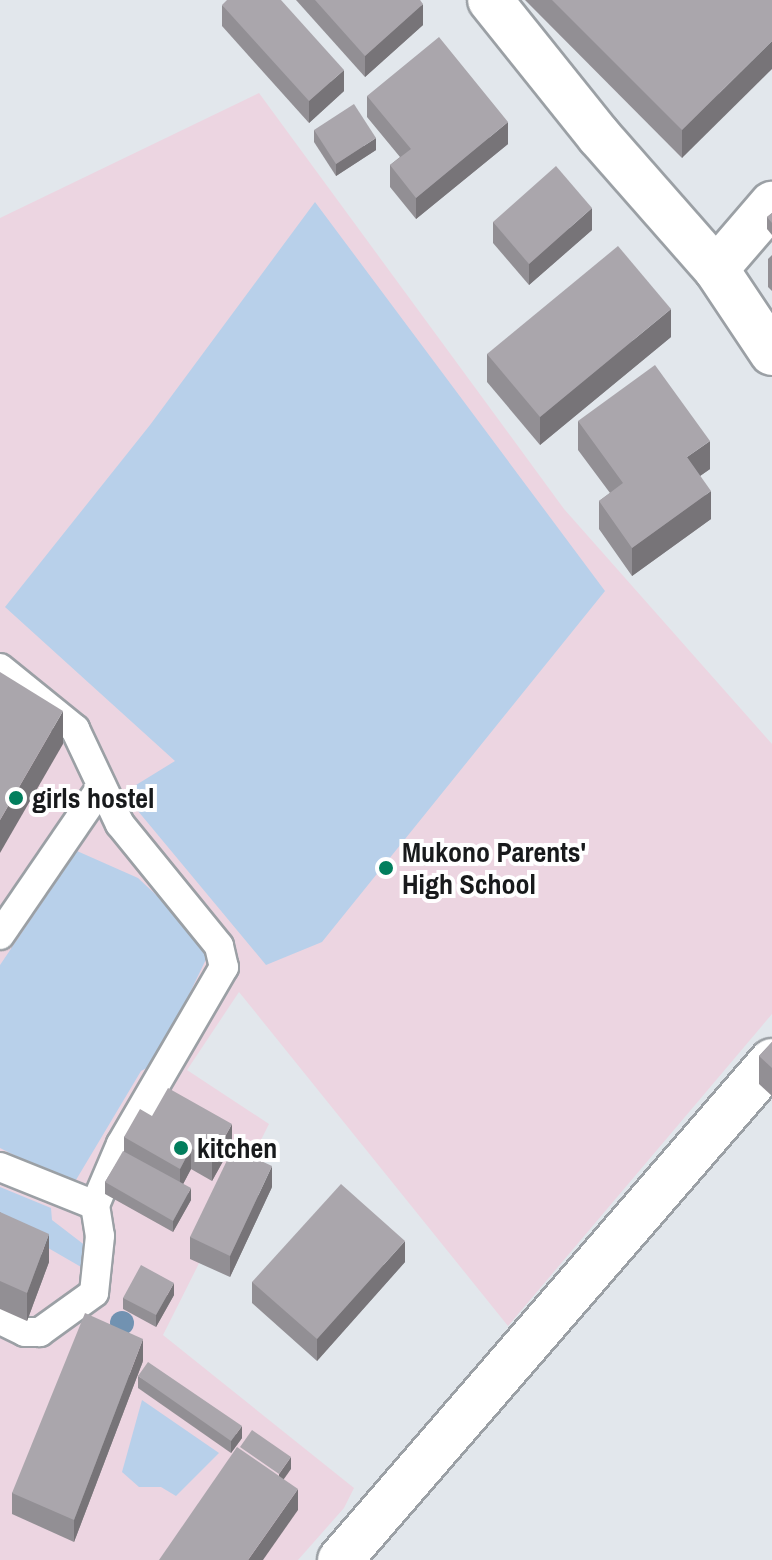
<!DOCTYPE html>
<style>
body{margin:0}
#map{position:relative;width:772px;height:1560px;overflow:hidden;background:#e2e7ec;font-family:"Archivo Narrow",sans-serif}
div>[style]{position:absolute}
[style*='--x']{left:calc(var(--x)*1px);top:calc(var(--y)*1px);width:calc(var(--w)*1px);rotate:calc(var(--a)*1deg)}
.education>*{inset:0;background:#ecd5e1}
.green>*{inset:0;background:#b8d0ea}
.roads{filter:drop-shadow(2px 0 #9ba0a5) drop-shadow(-2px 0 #9ba0a5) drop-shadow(0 2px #9ba0a5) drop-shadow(0 -2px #9ba0a5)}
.service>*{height:28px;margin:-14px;padding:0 14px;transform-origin:14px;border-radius:14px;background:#fff}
.minor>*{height:44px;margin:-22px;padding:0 22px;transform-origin:22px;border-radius:22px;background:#fff}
.trees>*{width:24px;height:24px;margin:-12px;border-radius:50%;background:#7192b1}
.wall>*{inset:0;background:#928f94}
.shaded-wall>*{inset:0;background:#777478}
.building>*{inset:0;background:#aaa6ac}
.dots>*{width:22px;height:22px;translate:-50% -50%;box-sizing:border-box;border:4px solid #fff;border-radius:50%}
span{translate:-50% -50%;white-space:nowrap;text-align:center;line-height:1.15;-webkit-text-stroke:8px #fff;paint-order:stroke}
.poi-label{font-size:28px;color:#181a1c;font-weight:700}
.left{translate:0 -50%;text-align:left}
</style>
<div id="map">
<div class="education">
<i style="clip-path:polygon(259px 93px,564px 509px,772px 744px,772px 1014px,508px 1326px,239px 992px,187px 1070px,269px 1124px,163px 1335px,354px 1488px,344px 1508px,298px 1560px,0 1560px,0 218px)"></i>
</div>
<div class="green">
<i style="clip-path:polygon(315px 202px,605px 591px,322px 942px,266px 965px,123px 793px,175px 761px,5px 607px,150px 425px)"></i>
<i style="clip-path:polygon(77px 851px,138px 878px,212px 947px,156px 1063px,141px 1071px,73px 1185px,0 1148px,0 965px)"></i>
<i style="clip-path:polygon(0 1187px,51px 1208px,52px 1220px,95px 1253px,88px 1271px,43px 1245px,0 1237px)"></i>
<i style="clip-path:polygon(142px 1400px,219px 1453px,176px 1496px,161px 1487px,139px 1487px,122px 1472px)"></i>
</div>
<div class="roads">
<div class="service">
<i style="--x:0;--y:668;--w:97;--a:39.1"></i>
<i style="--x:75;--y:729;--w:105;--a:64.7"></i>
<i style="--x:120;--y:824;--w:157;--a:50.9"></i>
<i style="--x:219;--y:946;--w:22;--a:77"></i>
<i style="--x:224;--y:967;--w:205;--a:120.2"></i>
<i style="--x:121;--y:1144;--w:66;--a:113.1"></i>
<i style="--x:95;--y:1205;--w:31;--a:81"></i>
<i style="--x:100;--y:1236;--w:57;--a:96"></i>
<i style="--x:94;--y:1293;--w:67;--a:144.2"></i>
<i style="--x:40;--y:1332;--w:15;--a:180"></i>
<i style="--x:25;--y:1332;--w:28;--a:-154"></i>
<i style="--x:0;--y:935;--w:177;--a:-55.6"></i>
<i style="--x:0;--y:1167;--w:102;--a:21.8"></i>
</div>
<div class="minor">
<i style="--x:490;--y:0;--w:174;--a:51.3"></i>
<i style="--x:599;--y:136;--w:177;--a:48.7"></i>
<i style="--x:716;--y:269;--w:101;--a:56.3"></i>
<i style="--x:716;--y:269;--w:86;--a:-49.3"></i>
<i style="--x:340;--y:1560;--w:660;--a:-49.12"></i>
</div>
</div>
<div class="trees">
<i style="left:122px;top:1323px"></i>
</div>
<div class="wall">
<i style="clip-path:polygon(296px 0,420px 0,423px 25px,365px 77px)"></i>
<i style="clip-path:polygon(525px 0,772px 0,682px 158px)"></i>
<i style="clip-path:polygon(222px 5px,344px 91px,309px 123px,222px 26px)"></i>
<i style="clip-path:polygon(367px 96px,508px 144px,416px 219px,390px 187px,390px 165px,400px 157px,367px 117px)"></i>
<i style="clip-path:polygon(314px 130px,376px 150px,336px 176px,314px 142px)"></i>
<i style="clip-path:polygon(772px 213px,772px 235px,767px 229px,767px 217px)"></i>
<i style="clip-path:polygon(493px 222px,592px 230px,529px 285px,493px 243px)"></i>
<i style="clip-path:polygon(772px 255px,772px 291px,768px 287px,768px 259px)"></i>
<i style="clip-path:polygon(671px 337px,540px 445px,487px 382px,487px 354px)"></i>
<i style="clip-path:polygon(578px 421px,710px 469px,700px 476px,711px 519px,632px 576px,599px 529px,599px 501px,610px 493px,578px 450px)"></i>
<i style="clip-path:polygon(772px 1042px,772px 1096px,759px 1084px,759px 1056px)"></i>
<i style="clip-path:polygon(152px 1116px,232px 1145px,212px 1181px,191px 1169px,183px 1184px,191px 1200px,173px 1232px,105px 1194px,105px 1182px,124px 1151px,124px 1137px)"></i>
<i style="clip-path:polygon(272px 1187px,230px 1277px,190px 1259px,190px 1237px)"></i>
<i style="clip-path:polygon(0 1212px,49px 1262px,27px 1321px,0 1309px)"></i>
<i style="clip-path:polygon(405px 1262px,317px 1361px,252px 1303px,252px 1282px)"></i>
<i style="clip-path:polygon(174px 1295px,156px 1327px,123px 1309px,123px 1298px)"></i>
<i style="clip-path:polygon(143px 1361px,74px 1542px,12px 1514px,12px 1493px)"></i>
<i style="clip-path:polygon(138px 1376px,242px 1438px,231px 1453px,138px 1388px)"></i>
</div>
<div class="shaded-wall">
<i style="clip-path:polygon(423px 4px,423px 25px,365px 77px,365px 56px)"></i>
<i style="clip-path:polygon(772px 41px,772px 69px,682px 158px,682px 130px)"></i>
<i style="clip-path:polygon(344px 70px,344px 91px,309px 123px,309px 101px)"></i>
<i style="clip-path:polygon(508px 122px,508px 144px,416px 219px,416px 198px)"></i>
<i style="clip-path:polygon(376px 138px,376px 150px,336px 176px,336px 164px)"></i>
<i style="clip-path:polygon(592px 208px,592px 230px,529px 285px,529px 264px)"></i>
<i style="clip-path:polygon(671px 309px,671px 337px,540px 445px,540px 417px)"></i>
<i style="clip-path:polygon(710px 441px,710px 469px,687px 485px,687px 457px)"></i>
<i style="clip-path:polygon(711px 491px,711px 519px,632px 576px,632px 548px)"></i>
<i style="clip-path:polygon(63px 711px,63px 744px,0 853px,0 820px)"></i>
<i style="clip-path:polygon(232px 1124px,232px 1145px,212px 1181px,212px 1160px)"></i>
<i style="clip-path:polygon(191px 1148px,191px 1169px,180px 1190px,180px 1169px)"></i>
<i style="clip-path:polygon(272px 1166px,272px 1187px,230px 1277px,230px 1256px)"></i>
<i style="clip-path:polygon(191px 1188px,191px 1200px,173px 1232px,173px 1221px)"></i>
<i style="clip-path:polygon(49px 1234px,49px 1262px,27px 1321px,27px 1293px)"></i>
<i style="clip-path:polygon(405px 1241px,405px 1262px,317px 1361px,317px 1339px)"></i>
<i style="clip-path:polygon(174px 1283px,174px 1295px,156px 1327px,156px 1315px)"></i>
<i style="clip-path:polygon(143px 1339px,143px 1361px,74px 1542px,74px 1520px)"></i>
<i style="clip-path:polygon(242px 1426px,242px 1438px,231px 1453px,231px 1441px)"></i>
<i style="clip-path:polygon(291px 1457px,291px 1469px,279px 1486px,279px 1474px)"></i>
<i style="clip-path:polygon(298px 1489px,298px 1510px,263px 1560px,248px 1560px)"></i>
</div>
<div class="building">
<i style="clip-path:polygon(227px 0,281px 0,344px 70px,309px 101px,222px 5px)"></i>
<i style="clip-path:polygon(315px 0,420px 0,423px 4px,365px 56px)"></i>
<i style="clip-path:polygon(552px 0,772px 0,772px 41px,682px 130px)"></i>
<i style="clip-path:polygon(439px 37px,508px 122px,416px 198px,390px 165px,411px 149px,367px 96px)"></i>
<i style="clip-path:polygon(354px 104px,376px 138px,336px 164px,314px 130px)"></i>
<i style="clip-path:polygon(556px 166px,592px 208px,529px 264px,493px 222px)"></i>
<i style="clip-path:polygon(772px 213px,772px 223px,767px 217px)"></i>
<i style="clip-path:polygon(618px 246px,671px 309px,540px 417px,487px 354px)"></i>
<i style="clip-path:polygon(655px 365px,710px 441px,687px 457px,711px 491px,632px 548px,599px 501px,623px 483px,578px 421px)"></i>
<i style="clip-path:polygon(0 672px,63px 711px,0 820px)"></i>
<i style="clip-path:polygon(772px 1042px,772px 1068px,759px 1056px)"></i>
<i style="clip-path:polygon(168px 1088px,232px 1124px,212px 1160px,191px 1148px,180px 1169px,124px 1137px,140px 1109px,152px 1116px)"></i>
<i style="clip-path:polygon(233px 1148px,272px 1166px,230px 1256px,190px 1237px)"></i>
<i style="clip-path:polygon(123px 1151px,191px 1188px,173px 1221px,105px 1182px)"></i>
<i style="clip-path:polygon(341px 1184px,405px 1241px,317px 1339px,252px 1282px)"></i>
<i style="clip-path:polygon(0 1212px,49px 1234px,27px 1293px,0 1281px)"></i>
<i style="clip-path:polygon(141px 1265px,174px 1283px,156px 1315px,123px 1298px)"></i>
<i style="clip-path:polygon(85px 1313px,143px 1339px,74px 1520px,12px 1493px)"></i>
<i style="clip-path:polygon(148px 1362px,242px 1426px,231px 1441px,138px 1376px)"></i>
<i style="clip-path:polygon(252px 1430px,291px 1457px,279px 1474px,240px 1447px)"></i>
<i style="clip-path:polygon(237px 1447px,298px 1489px,248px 1560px,159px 1560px)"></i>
</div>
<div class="dots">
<i style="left:16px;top:798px;background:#027e5d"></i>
<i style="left:386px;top:868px;background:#027e5d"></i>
<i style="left:181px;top:1148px;background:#027e5d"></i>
</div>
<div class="poi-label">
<span class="left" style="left:32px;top:798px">girls hostel</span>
<span class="left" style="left:402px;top:868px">Mukono Parents'<br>High School</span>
<span class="left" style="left:197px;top:1148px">kitchen</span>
</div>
</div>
